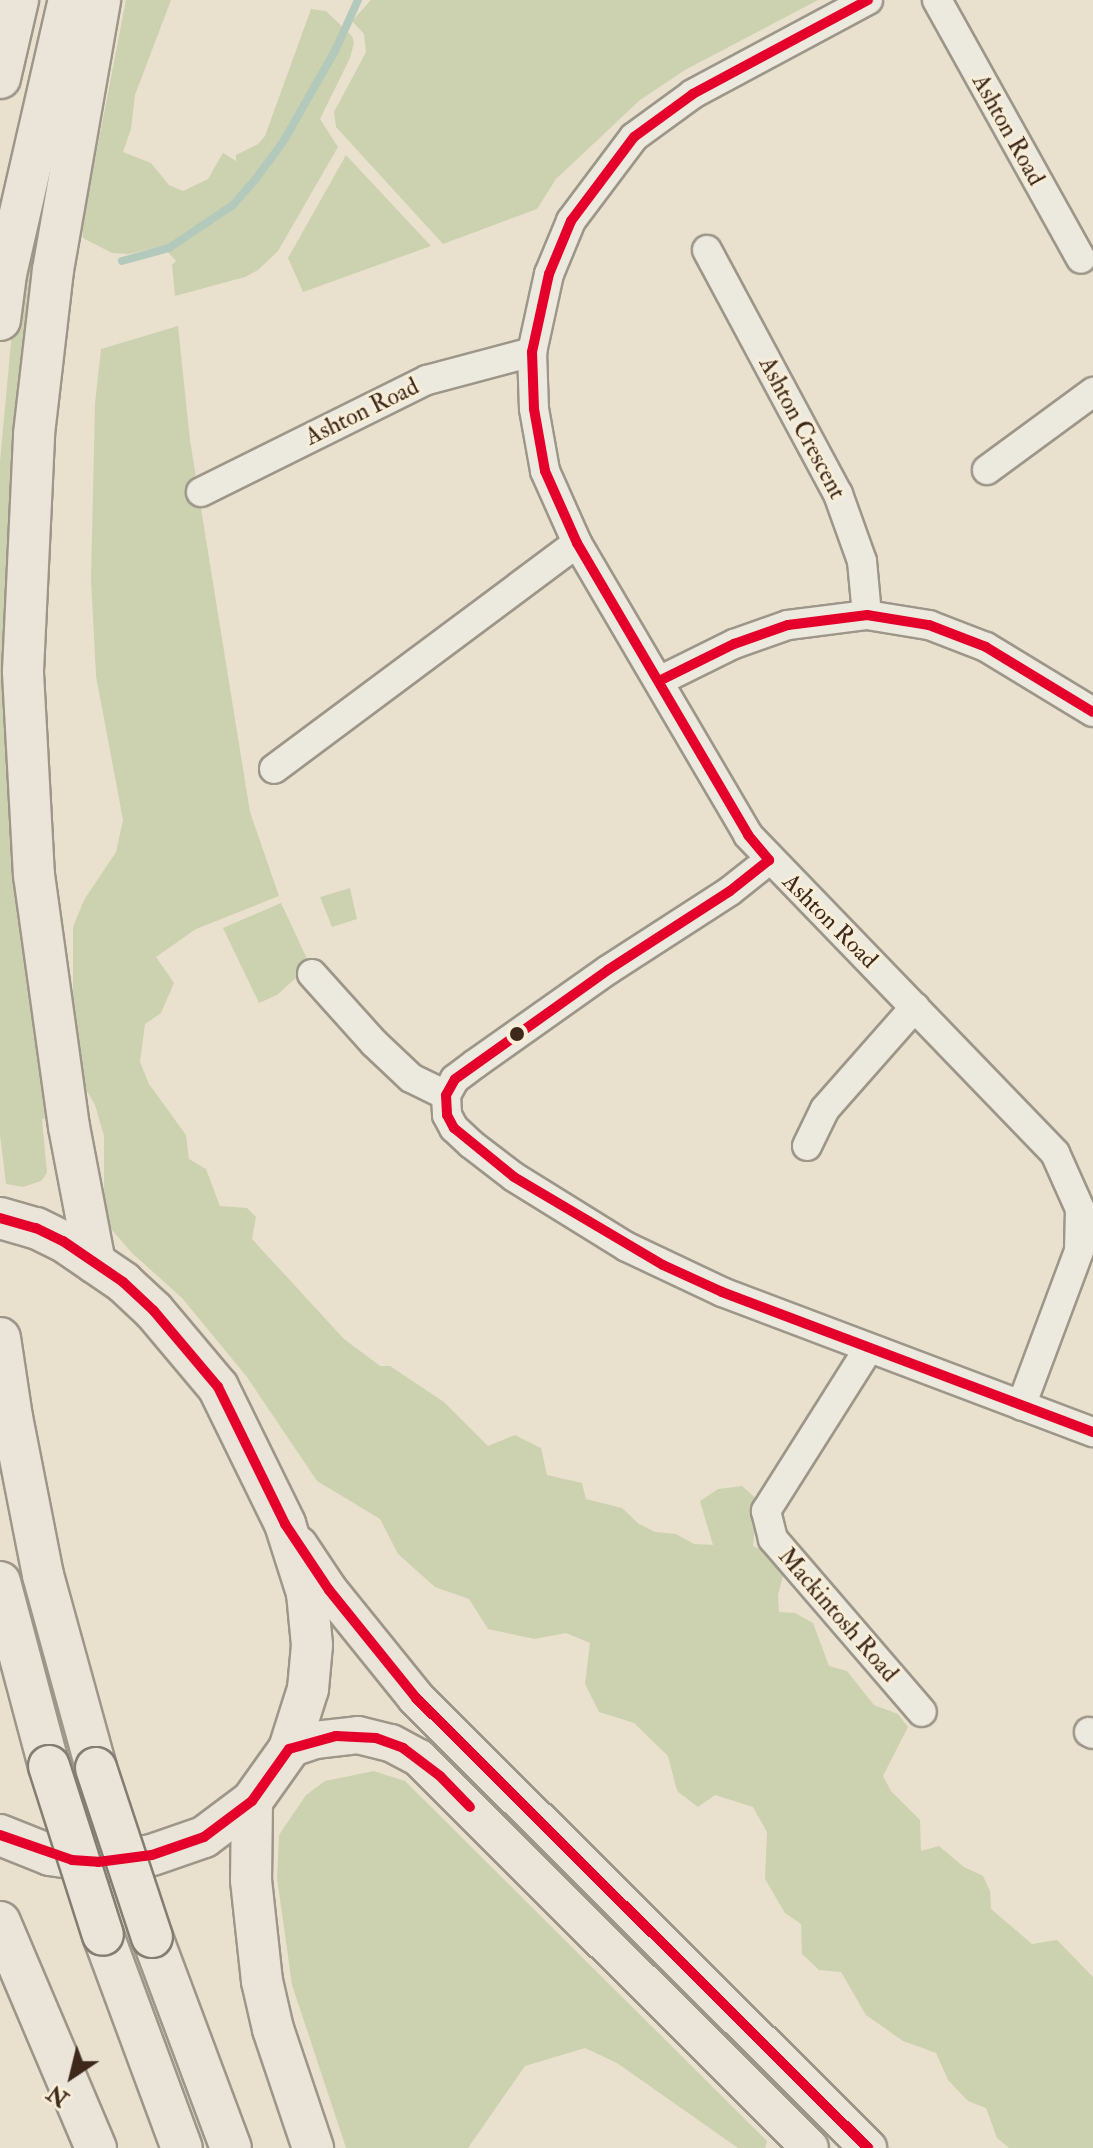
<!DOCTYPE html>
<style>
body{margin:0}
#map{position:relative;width:1093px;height:2148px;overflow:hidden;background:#e9e1cd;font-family:"IM FELL Double Pica",serif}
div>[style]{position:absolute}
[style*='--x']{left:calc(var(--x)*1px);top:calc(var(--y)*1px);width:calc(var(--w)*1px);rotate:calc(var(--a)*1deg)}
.green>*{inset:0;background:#ccd2b0}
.stream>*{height:8px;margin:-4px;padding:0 4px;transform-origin:4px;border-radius:4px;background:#b3c9bb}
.roads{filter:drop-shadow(2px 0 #9d9689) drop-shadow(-2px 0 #9d9689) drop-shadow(0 2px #9d9689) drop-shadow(0 -2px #9d9689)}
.minor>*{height:28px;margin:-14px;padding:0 14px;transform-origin:14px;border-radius:14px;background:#ece9df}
.major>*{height:36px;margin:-18px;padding:0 18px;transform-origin:18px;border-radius:18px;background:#eae4d9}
.highway>*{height:40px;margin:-20px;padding:0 20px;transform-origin:20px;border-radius:20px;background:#eae4d9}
.bridges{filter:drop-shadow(2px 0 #857d71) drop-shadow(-2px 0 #857d71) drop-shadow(0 2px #857d71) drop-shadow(0 -2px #857d71)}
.highway-bridge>*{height:40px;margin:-20px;padding:0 20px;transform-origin:20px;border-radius:20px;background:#eae4d9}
.bus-1>*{height:10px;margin:-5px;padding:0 5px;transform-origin:5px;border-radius:5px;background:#e4002b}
.dots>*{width:22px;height:22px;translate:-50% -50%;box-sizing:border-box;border:4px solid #f8eed7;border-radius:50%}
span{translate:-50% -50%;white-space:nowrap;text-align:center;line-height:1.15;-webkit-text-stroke:6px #f8eed7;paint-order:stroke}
.street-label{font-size:24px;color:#3e281b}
.north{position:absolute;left:32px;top:2036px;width:80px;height:80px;-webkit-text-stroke:6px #f8eed7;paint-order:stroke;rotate:215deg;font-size:22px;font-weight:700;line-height:32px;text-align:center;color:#3e281b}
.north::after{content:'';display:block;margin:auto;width:28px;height:36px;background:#3e281b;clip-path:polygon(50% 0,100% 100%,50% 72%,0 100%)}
</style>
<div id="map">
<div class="green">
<i style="clip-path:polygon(126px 0,171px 0,135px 95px,131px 129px,123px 152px,151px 163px,169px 185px,183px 191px,208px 179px,223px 153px,236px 161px,236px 155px,258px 144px,265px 136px,311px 9px,326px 11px,352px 36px,354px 43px,350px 58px,320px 119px,338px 147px,278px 251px,258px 270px,245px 277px,175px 296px,172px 265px,176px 261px,162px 246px,129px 254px,112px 253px,83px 238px,82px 227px)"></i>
<i style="clip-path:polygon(371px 0,818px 0,685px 70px,640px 100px,556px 179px,537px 209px,443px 244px,336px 127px,334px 112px,366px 52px,364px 34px,352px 21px)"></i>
<i style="clip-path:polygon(346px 155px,431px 246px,303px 292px,288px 258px)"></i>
<i style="clip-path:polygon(53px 167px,14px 495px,4px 634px,8px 650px,22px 935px,51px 1117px,42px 1119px,47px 1173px,41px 1181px,23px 1187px,6px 1184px,0 1135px,0 461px,14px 310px,37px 185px)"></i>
<i style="clip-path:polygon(178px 326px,190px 440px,250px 812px,279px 896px,196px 929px,156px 957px,174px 983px,161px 1013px,145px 1024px,140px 1062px,149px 1084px,186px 1135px,189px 1159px,206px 1169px,220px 1206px,247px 1208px,256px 1217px,252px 1239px,344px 1339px,380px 1366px,390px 1366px,444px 1402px,488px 1446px,515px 1435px,541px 1448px,547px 1475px,582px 1483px,586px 1499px,622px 1508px,639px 1524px,655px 1532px,676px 1534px,694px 1544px,713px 1545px,700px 1501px,718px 1489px,742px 1486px,758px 1500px,753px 1546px,771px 1554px,784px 1572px,778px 1595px,779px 1612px,795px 1613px,813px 1623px,829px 1666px,847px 1671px,874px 1705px,898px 1714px,908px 1727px,883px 1776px,891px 1791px,920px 1820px,921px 1851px,939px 1846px,964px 1867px,983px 1876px,990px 1891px,991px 1909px,1032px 1944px,1057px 1940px,1093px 1977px,1093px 2148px,1009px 2148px,997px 2138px,986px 2108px,968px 2101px,948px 2080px,936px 2053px,903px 2041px,866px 2015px,841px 1972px,819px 1970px,802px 1954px,801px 1924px,785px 1913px,765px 1879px,767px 1832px,753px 1807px,715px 1795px,698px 1807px,677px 1791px,668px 1756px,634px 1723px,599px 1712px,585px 1684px,590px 1643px,566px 1633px,534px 1639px,488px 1629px,469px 1599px,435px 1587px,398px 1554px,380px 1519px,317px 1481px,247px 1377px,182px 1298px,132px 1253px,104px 1221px,104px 1136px,95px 1105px,73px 1067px,73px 927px,84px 900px,116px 852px,123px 820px,96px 676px,91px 580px,95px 403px,101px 349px)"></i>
<i style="clip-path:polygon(350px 888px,357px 919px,332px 927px,320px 897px)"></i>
<i style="clip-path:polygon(281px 903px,310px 965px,277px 995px,259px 1003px,223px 928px)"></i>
<i style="clip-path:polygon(374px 1771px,405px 1781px,767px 2141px,765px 2148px,738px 2148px,617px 2063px,585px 2048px,525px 2066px,468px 2148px,346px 2148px,292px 1985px,277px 1878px,279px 1835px,306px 1795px,325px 1781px)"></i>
</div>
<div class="stream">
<i style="--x:122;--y:261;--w:49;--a:-15.5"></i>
<i style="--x:169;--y:248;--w:77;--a:-33.9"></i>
<i style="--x:233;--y:205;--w:33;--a:-49"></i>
<i style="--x:255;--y:180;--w:47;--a:-53.6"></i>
<i style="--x:283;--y:142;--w:105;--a:-60.3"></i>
<i style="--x:335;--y:51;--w:56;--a:-65.7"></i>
</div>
<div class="roads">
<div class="minor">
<i style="--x:868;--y:0;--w:199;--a:151.8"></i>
<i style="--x:693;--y:94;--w:73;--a:143.9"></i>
<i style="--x:634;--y:137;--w:105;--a:126.9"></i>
<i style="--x:571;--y:221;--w:57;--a:112.5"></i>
<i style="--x:549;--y:274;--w:80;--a:102.3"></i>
<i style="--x:532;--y:352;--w:57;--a:88"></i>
<i style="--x:534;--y:409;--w:63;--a:79.9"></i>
<i style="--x:545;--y:471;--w:79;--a:66"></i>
<i style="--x:577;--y:543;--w:338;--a:59.6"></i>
<i style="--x:748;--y:835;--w:442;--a:46"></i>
<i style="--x:1055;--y:1153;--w:61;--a:65.9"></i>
<i style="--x:1080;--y:1209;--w:42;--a:91.4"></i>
<i style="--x:1079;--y:1251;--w:165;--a:110.5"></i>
<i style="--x:937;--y:0;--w:296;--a:60.9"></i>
<i style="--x:707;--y:250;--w:277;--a:61.8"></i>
<i style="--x:838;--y:494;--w:71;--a:70.3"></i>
<i style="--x:862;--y:561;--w:54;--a:84.7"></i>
<i style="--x:987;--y:470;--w:132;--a:-36.3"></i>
<i style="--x:201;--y:492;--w:252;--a:-26.4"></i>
<i style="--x:427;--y:380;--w:109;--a:-14.9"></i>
<i style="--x:659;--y:681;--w:84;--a:-26.3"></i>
<i style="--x:734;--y:644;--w:57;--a:-19.4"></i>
<i style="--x:788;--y:625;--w:80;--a:-7.2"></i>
<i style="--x:867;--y:615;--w:63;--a:9.2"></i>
<i style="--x:929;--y:625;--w:61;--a:21.1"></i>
<i style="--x:986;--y:647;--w:125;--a:31.3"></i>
<i style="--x:274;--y:769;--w:378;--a:-36.7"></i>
<i style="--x:312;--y:974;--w:93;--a:48.1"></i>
<i style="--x:374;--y:1043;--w:51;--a:43.4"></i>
<i style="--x:411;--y:1078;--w:39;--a:26"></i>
<i style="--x:446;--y:1095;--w:20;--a:87"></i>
<i style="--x:447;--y:1115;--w:15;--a:62"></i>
<i style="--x:454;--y:1128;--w:23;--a:43"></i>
<i style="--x:471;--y:1144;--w:54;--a:37.5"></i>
<i style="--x:514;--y:1177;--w:133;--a:31.8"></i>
<i style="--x:627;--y:1247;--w:105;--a:25.3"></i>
<i style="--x:722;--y:1292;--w:397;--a:20.7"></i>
<i style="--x:446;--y:1095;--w:18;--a:-61"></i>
<i style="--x:455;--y:1079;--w:25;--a:-37"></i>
<i style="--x:475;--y:1064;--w:163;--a:-35.3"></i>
<i style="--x:608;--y:970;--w:145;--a:-32.9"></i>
<i style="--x:730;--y:891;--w:50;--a:-38.5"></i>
<i style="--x:807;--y:1146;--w:41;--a:-64.1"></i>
<i style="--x:825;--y:1109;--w:136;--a:-48.6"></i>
<i style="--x:869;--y:1348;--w:193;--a:122.3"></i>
<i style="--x:766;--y:1511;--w:29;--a:76"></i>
<i style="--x:773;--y:1539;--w:228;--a:49.3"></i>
<i style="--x:1089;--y:1732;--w:4;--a:27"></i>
</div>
<div class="major">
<i style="--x:299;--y:1545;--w:54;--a:56.3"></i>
<i style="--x:329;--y:1590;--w:139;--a:51.1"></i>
<i style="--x:416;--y:1698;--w:638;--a:44.87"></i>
<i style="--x:289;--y:1749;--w:28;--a:-19"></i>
<i style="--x:315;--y:1740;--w:43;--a:-6.6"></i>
<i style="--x:358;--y:1735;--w:34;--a:14"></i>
<i style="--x:391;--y:1743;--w:32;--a:28"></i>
<i style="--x:419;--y:1758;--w:552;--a:44.93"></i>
</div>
<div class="highway">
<i style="--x:0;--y:78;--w:80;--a:-77"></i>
<i style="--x:0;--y:320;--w:46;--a:-82.6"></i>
<i style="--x:6;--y:274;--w:281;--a:-77.1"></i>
<i style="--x:0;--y:1218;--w:37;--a:16"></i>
<i style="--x:36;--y:1228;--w:30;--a:26"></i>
<i style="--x:63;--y:1241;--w:73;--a:34.3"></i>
<i style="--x:123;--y:1282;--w:42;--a:43.1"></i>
<i style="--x:154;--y:1311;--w:99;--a:49.9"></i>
<i style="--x:218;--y:1387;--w:153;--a:63.9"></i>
<i style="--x:285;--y:1524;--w:72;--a:72.3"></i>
<i style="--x:307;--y:1593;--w:52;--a:84.5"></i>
<i style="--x:312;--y:1645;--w:44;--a:95.2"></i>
<i style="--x:308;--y:1689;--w:63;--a:107.6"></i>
<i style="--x:289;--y:1749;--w:64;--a:125.4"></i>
<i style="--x:252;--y:1801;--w:60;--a:143.1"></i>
<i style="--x:204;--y:1837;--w:55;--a:160.9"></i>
<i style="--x:152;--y:1855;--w:54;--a:172.6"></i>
<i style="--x:98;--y:1862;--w:49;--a:-171.7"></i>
<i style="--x:50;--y:1855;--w:54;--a:-158.2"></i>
<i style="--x:95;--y:1263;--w:138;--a:-100.8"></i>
<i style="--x:69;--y:1127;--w:253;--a:-97.9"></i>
<i style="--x:34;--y:876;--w:205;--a:-93.1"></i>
<i style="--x:23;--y:671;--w:237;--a:-87.3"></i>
<i style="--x:34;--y:434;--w:165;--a:-83.4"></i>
<i style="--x:53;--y:270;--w:274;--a:-80.1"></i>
<i style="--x:0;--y:1338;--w:80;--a:81.4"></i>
<i style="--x:12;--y:1417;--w:161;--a:78.9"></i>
<i style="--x:43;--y:1575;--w:200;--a:74.6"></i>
<i style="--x:0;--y:1582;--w:190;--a:75.1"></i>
<i style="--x:252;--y:1801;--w:79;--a:90.7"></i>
<i style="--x:251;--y:1880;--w:102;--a:83.8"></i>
<i style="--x:262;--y:1981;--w:49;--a:77.1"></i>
<i style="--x:273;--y:2029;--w:126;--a:71.4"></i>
<i style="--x:0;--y:1922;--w:246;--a:67"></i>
<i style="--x:103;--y:1935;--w:227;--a:69.7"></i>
<i style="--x:152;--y:1937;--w:225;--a:69.5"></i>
</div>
</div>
<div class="bridges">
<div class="highway-bridge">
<i style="--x:49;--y:1766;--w:177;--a:72.3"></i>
<i style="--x:96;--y:1768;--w:178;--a:71.7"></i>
</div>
</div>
<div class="bus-1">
<i style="--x:868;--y:0;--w:199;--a:151.8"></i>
<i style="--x:693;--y:94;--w:73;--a:143.9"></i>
<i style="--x:634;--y:137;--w:105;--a:126.9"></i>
<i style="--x:571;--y:221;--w:57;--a:112.5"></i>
<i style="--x:549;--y:274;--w:80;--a:102.3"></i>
<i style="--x:532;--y:352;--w:57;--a:88"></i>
<i style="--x:534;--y:409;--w:63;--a:79.9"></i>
<i style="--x:545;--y:471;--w:79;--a:66"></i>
<i style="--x:577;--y:543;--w:338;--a:59.6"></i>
<i style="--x:748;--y:835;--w:33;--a:50"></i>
<i style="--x:769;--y:860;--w:50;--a:141.5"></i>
<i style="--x:730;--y:891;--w:145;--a:147.1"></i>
<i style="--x:608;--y:970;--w:188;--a:144.5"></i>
<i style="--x:455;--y:1079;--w:18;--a:119"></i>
<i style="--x:446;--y:1095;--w:20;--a:87"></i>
<i style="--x:447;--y:1115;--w:15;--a:62"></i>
<i style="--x:454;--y:1128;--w:77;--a:39.2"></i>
<i style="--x:514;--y:1177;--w:173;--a:30.6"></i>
<i style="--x:663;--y:1265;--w:65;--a:24.6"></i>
<i style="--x:722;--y:1292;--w:397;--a:20.7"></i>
<i style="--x:659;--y:681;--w:84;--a:-26.3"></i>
<i style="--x:734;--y:644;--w:57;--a:-19.4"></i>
<i style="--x:788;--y:625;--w:80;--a:-7.2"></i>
<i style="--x:867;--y:615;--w:63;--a:9.2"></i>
<i style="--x:929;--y:625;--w:61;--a:21.1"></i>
<i style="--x:986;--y:647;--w:125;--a:31.3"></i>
<i style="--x:0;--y:1218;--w:37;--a:16"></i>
<i style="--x:36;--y:1228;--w:30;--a:26"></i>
<i style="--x:63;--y:1241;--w:73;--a:34.3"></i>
<i style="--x:123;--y:1282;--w:42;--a:43.1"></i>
<i style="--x:154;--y:1311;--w:99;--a:49.9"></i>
<i style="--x:218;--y:1387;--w:153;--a:63.9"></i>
<i style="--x:285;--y:1524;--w:79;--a:56.3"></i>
<i style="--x:329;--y:1590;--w:139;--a:51.1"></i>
<i style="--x:416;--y:1698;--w:638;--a:44.87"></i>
<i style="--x:0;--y:1835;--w:76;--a:19.1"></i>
<i style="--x:72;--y:1860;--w:26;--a:4"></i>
<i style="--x:98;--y:1862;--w:54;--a:-7.4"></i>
<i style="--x:152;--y:1855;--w:55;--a:-19.1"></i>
<i style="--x:204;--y:1837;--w:60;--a:-36.9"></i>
<i style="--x:252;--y:1801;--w:64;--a:-54.6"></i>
<i style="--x:289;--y:1749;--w:49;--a:-15.5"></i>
<i style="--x:336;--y:1736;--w:40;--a:2.9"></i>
<i style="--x:376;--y:1738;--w:29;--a:20"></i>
<i style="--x:403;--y:1748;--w:46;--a:37.1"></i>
<i style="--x:440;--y:1776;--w:43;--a:45.9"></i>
</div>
<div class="dots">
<i style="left:517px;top:1034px;background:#3e281b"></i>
</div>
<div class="street-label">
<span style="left:1008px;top:130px;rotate:61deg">Ashton Road</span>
<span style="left:362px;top:412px;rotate:-26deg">Ashton Road</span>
<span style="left:802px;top:428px;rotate:62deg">Ashton Crescent</span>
<span style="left:830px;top:921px;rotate:45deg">Ashton Road</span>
<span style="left:838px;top:1615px;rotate:49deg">Mackintosh Road</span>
</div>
<div class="north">N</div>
</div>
